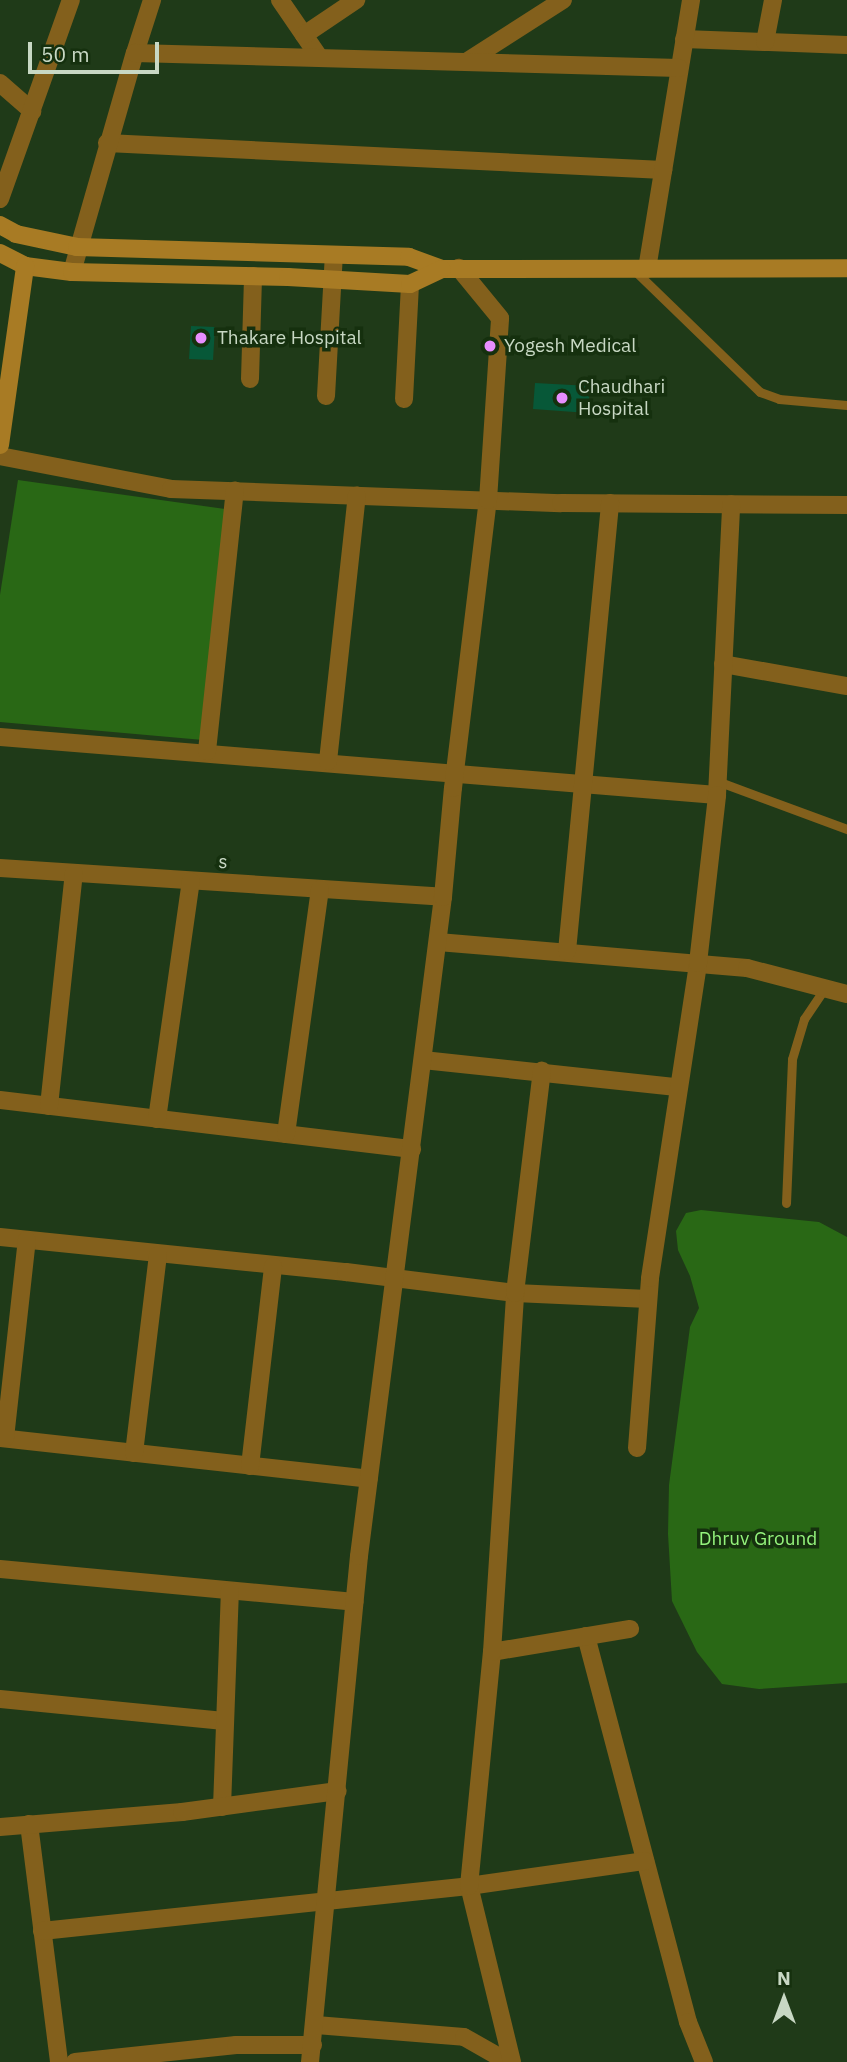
<!DOCTYPE html>
<style>
body{margin:0}
#map{position:relative;width:847px;height:2062px;overflow:hidden;background:#1f3a18;font-family:"IBM Plex Sans",sans-serif}
div>[style]{position:absolute}
[style*='--x']{left:calc(var(--x)*1px);top:calc(var(--y)*1px);width:calc(var(--w)*1px);rotate:calc(var(--a)*1deg)}
.green>*{inset:0;background:#296815}
.building>*{inset:0;background:#075838}
.lane>*{height:9px;margin:-4.5px;padding:0 4.5px;transform-origin:4.5px;border-radius:4.5px;background:#83601c}
.street>*{height:18px;margin:-9px;padding:0 9px;transform-origin:9px;border-radius:9px;background:#83601c}
.secondary>*{height:18px;margin:-9px;padding:0 9px;transform-origin:9px;border-radius:9px;background:#a87b24}
.dots>*{width:19px;height:19px;translate:-50% -50%;box-sizing:border-box;border:4px solid #15300e;border-radius:50%}
span{translate:-50% -50%;white-space:nowrap;text-align:center;line-height:1.15;-webkit-text-stroke:7px #15300e;paint-order:stroke}
.poi-label{font-size:19px;color:#c8d8c4}
.left{translate:0 -50%;text-align:left}
.street-label{font-size:19px;color:#c8d8c4}
.park-label{font-size:19px;color:#94f37c}
.north{position:absolute;left:749px;top:1964px;width:70px;height:70px;-webkit-text-stroke:5px #15300e;paint-order:stroke;rotate:0deg;font-size:19px;font-weight:700;line-height:28px;text-align:center;color:#c8d8c4}
.north::after{content:'';display:block;margin:auto;width:24px;height:32px;background:#c8d8c4;clip-path:polygon(50% 0,100% 100%,50% 72%,0 100%)}
.scale{position:absolute;left:28px;top:42px;width:131px;height:32px;box-sizing:border-box;border:4px solid #c8d8c4;border-top:0;padding-left:9px;font-size:21px;line-height:24px;white-space:nowrap;color:#c8d8c4;-webkit-text-stroke:5px #15300e;paint-order:stroke}
</style>
<div id="map">
<div class="green">
<i style="clip-path:polygon(18px 480px,225px 509px,203px 740px,0 722px,0 595px)"></i>
<i style="clip-path:polygon(701px 1210px,819px 1222px,847px 1237px,847px 1683px,759px 1689px,722px 1684px,697px 1652px,672px 1601px,668px 1534px,669px 1485px,690px 1327px,699px 1308px,690px 1276px,678px 1250px,676px 1231px,686px 1213px)"></i>
</div>
<div class="building">
<i style="clip-path:polygon(191px 326px,215px 327px,213px 360px,189px 359px)"></i>
<i style="clip-path:polygon(535px 383px,590px 386px,588px 413px,533px 409px)"></i>
</div>
<div class="lane">
<i style="--x:634;--y:270;--w:175;--a:44.1"></i>
<i style="--x:760;--y:392;--w:20;--a:20"></i>
<i style="--x:779;--y:399;--w:68;--a:5"></i>
<i style="--x:717;--y:781;--w:139;--a:20.3"></i>
<i style="--x:786;--y:1203;--w:144;--a:-87.6"></i>
<i style="--x:792;--y:1059;--w:42;--a:-73.3"></i>
<i style="--x:804;--y:1019;--w:37;--a:-56"></i>
</div>
<div class="street">
<i style="--x:280;--y:0;--w:69;--a:55.6"></i>
<i style="--x:304;--y:35;--w:63;--a:-33.9"></i>
<i style="--x:684;--y:39;--w:163;--a:2.1"></i>
<i style="--x:765;--y:42;--w:43;--a:-79.2"></i>
<i style="--x:135;--y:53;--w:56;--a:-72.2"></i>
<i style="--x:466;--y:62;--w:115;--a:-32.6"></i>
<i style="--x:0;--y:83;--w:43;--a:41.2"></i>
<i style="--x:107;--y:143;--w:557;--a:2.78"></i>
<i style="--x:0;--y:199;--w:211;--a:-70.4"></i>
<i style="--x:647;--y:269;--w:273;--a:-80.7"></i>
<i style="--x:72;--y:272;--w:228;--a:-74"></i>
<i style="--x:135;--y:53;--w:544;--a:1.58"></i>
<i style="--x:250;--y:379;--w:103;--a:-88.3"></i>
<i style="--x:326;--y:396;--w:141;--a:-86.8"></i>
<i style="--x:404;--y:399;--w:115;--a:-87"></i>
<i style="--x:0;--y:456;--w:174;--a:10.9"></i>
<i style="--x:171;--y:489;--w:390;--a:2.1"></i>
<i style="--x:561;--y:503;--w:286;--a:0.4"></i>
<i style="--x:723;--y:664;--w:126;--a:10.1"></i>
<i style="--x:0;--y:737;--w:719;--a:4.62"></i>
<i style="--x:717;--y:795;--w:291;--a:-87.2"></i>
<i style="--x:207;--y:751;--w:262;--a:-83.9"></i>
<i style="--x:328;--y:761;--w:267;--a:-83.8"></i>
<i style="--x:0;--y:868;--w:444;--a:3.7"></i>
<i style="--x:438;--y:942;--w:310;--a:4.8"></i>
<i style="--x:747;--y:968;--w:103;--a:14.6"></i>
<i style="--x:567;--y:951;--w:450;--a:-84.5"></i>
<i style="--x:423;--y:1060;--w:255;--a:6.1"></i>
<i style="--x:0;--y:1100;--w:415;--a:6.8"></i>
<i style="--x:49;--y:1106;--w:234;--a:-83.9"></i>
<i style="--x:157;--y:1119;--w:240;--a:-81.9"></i>
<i style="--x:286;--y:1134;--w:247;--a:-82.1"></i>
<i style="--x:0;--y:1237;--w:348;--a:5.8"></i>
<i style="--x:346;--y:1272;--w:170;--a:7.1"></i>
<i style="--x:515;--y:1293;--w:133;--a:2.6"></i>
<i style="--x:0;--y:1438;--w:371;--a:6.3"></i>
<i style="--x:5;--y:1438;--w:199;--a:-83.7"></i>
<i style="--x:637;--y:1448;--w:170;--a:-85.6"></i>
<i style="--x:650;--y:1278;--w:319;--a:-81.3"></i>
<i style="--x:698;--y:963;--w:169;--a:-83.5"></i>
<i style="--x:134;--y:1453;--w:199;--a:-83.1"></i>
<i style="--x:250;--y:1466;--w:201;--a:-83.4"></i>
<i style="--x:0;--y:1569;--w:356;--a:5.3"></i>
<i style="--x:586;--y:1636;--w:399;--a:75.2"></i>
<i style="--x:688;--y:2022;--w:43;--a:68.2"></i>
<i style="--x:492;--y:1652;--w:140;--a:-9.5"></i>
<i style="--x:0;--y:1699;--w:225;--a:5.6"></i>
<i style="--x:222;--y:1807;--w:216;--a:-87.9"></i>
<i style="--x:29;--y:1824;--w:240;--a:82.8"></i>
<i style="--x:0;--y:1827;--w:183;--a:-4.7"></i>
<i style="--x:182;--y:1812;--w:157;--a:-7.7"></i>
<i style="--x:42;--y:1931;--w:429;--a:-6"></i>
<i style="--x:469;--y:1886;--w:178;--a:-8.1"></i>
<i style="--x:316;--y:2025;--w:148;--a:4.6"></i>
<i style="--x:464;--y:2037;--w:51;--a:29.6"></i>
<i style="--x:75;--y:2062;--w:162;--a:-6"></i>
<i style="--x:236;--y:2045;--w:77;--a:0"></i>
<i style="--x:310;--y:2062;--w:508;--a:-84.47"></i>
<i style="--x:359;--y:1556;--w:664;--a:-82.74"></i>
<i style="--x:443;--y:897;--w:109;--a:-84.8"></i>
<i style="--x:453;--y:788;--w:290;--a:-83.1"></i>
<i style="--x:488;--y:500;--w:182;--a:-86.2"></i>
<i style="--x:500;--y:318;--w:65;--a:-129.4"></i>
<i style="--x:512;--y:2062;--w:181;--a:-103.7"></i>
<i style="--x:469;--y:1886;--w:235;--a:-84.4"></i>
<i style="--x:492;--y:1652;--w:360;--a:-86.3"></i>
<i style="--x:515;--y:1293;--w:224;--a:-83.1"></i>
</div>
<div class="secondary">
<i style="--x:0;--y:225;--w:18;--a:29"></i>
<i style="--x:16;--y:234;--w:62;--a:12"></i>
<i style="--x:77;--y:247;--w:332;--a:1.7"></i>
<i style="--x:409;--y:257;--w:35;--a:20"></i>
<i style="--x:442;--y:269;--w:405;--a:-0.1"></i>
<i style="--x:0;--y:253;--w:28;--a:27"></i>
<i style="--x:25;--y:266;--w:47;--a:7.3"></i>
<i style="--x:72;--y:272;--w:216;--a:1.3"></i>
<i style="--x:288;--y:277;--w:122;--a:3.3"></i>
<i style="--x:410;--y:284;--w:35;--a:-25"></i>
<i style="--x:0;--y:445;--w:181;--a:-82"></i>
</div>
<div class="dots">
<i style="left:201px;top:338px;background:#e88eff"></i>
<i style="left:490px;top:346px;background:#e88eff"></i>
<i style="left:562px;top:398px;background:#e88eff"></i>
</div>
<div class="poi-label">
<span class="left" style="left:217px;top:338px">Thakare Hospital</span>
<span class="left" style="left:504px;top:346px">Yogesh Medical</span>
<span class="left" style="left:578px;top:398px">Chaudhari<br>Hospital</span>
</div>
<div class="street-label">
<span style="left:223px;top:862px;rotate:4deg">s</span>
</div>
<div class="park-label">
<span style="left:758px;top:1539px">Dhruv Ground</span>
</div>
<div class="north">N</div>
<div class="scale">50 m</div>
</div>
